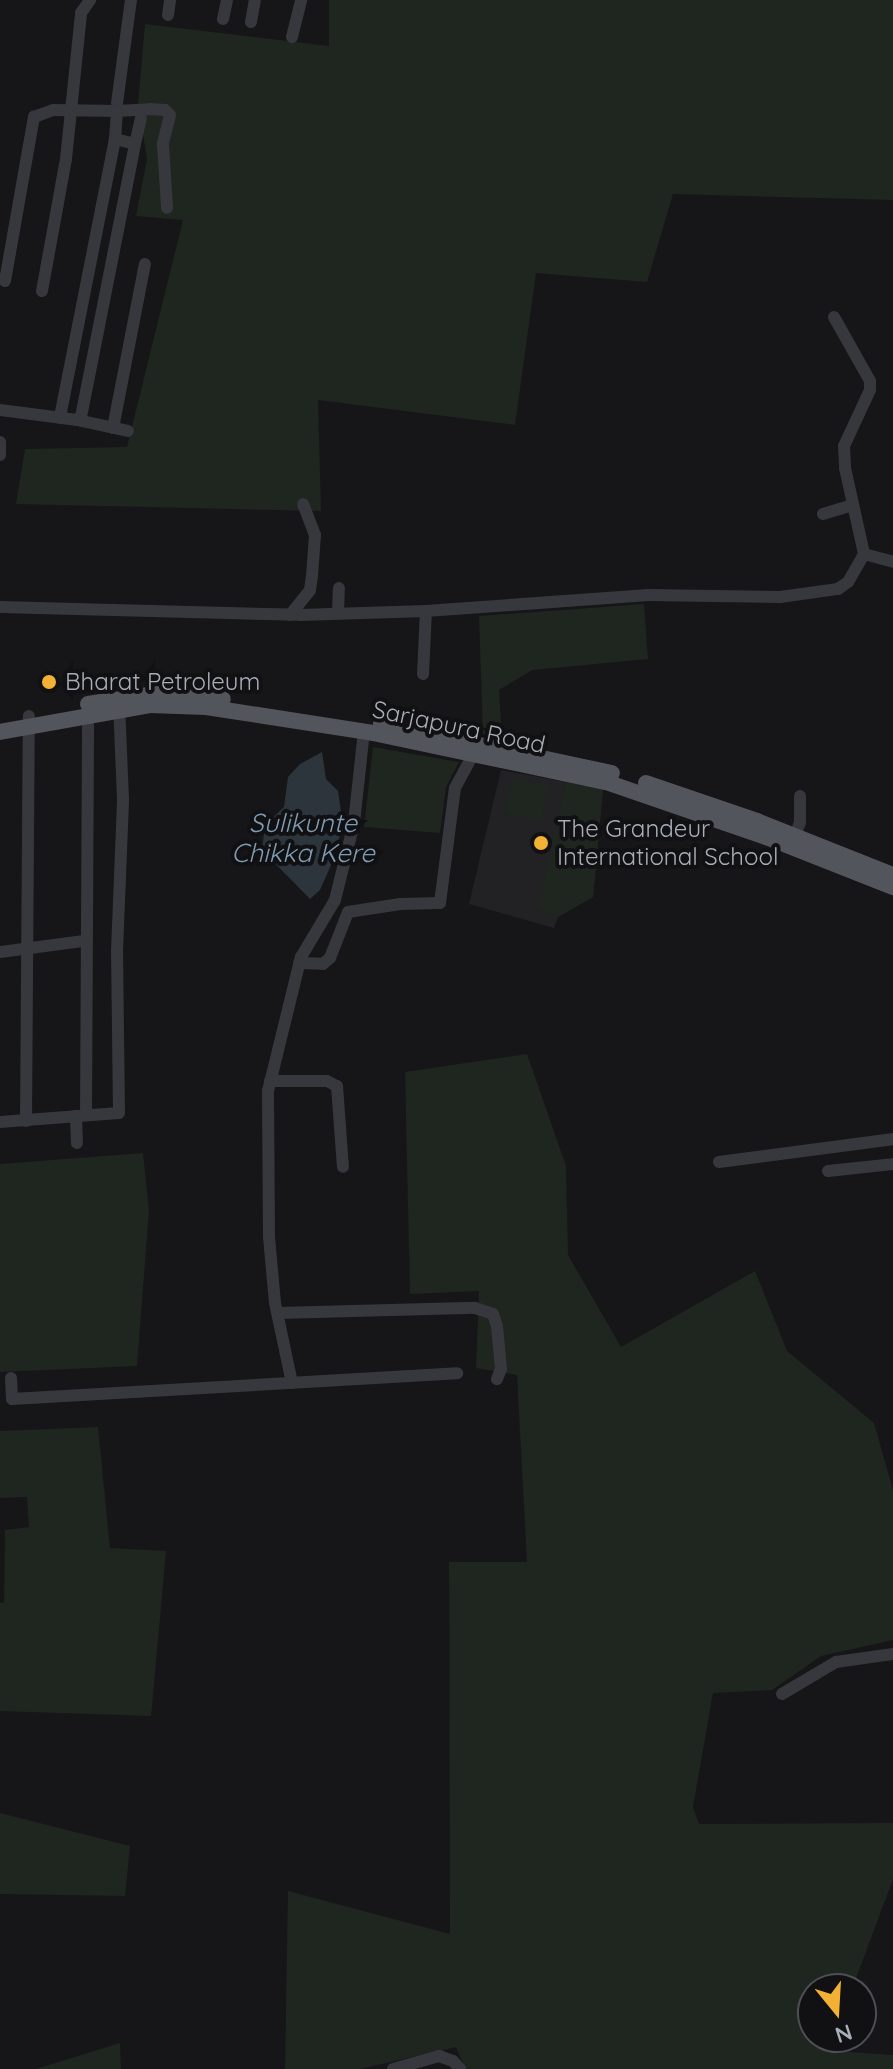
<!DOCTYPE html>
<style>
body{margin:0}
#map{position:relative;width:893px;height:2069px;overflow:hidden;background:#161618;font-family:Quicksand,sans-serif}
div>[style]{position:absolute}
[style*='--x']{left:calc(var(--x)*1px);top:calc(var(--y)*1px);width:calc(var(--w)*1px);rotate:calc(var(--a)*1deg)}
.built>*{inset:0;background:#222225}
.green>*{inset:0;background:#1e261f}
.water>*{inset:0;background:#2c353c}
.minor>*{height:12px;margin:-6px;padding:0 6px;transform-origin:6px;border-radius:6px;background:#37383d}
.major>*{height:16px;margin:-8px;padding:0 8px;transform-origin:8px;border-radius:8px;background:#53555c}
.dots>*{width:22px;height:22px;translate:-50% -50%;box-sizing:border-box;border:4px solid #111113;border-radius:50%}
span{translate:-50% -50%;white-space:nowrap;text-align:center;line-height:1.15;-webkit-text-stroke:8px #111113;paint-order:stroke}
.poi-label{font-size:24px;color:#a8adb8}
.left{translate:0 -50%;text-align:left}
.street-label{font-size:24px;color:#a8adb8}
.water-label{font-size:26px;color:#7f9bb3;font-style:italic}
.north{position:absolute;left:797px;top:1973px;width:80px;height:80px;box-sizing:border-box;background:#111113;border:2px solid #4d4f55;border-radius:50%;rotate:162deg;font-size:22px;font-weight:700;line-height:32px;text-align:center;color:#a8adb8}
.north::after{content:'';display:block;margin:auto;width:28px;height:36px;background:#f2b134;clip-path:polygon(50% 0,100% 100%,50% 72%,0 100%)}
</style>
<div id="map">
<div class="built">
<i style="clip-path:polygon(501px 770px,603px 789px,593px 897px,558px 917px,554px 928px,469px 904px)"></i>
</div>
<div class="green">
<i style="clip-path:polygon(329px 0,893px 0,893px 200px,673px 194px,647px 282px,536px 273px,515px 425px,318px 400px,321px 511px,16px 504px,25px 449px,127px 447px,183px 220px,136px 216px,147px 159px,138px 104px,145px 24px,329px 46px)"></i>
<i style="clip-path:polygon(644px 604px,648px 659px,532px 670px,499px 690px,502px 739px,483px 734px,479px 616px)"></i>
<i style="clip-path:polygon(373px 747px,459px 762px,446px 787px,440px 833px,364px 827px)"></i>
<i style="clip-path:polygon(512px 779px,548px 786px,541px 821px,504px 814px)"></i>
<i style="clip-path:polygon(566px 783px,603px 789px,593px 897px,558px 917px,538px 908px)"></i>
<i style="clip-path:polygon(527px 1054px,566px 1166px,568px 1255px,621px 1347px,755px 1271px,787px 1351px,874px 1423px,893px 1490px,893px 1640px,821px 1656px,772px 1690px,713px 1693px,693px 1807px,699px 1824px,893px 1823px,893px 1879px,852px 1989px,813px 1989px,813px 2037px,834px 2037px,831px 2044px,851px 2052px,893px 2055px,893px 2069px,465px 2069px,456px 2047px,360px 2069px,285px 2069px,288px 1891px,450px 1934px,449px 1562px,527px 1562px,517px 1375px,476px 1368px,479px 1291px,410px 1294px,405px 1072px)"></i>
<i style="clip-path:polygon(143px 1153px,149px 1210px,137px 1366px,0 1372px,0 1164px)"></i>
<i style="clip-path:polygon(98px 1427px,110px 1548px,166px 1551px,151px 1716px,0 1711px,0 1603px,4px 1602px,5px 1530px,29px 1527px,27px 1497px,0 1498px,0 1431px)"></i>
<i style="clip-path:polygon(0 1813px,130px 1846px,125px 1896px,0 1894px)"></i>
<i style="clip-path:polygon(120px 2043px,121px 2069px,36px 2069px)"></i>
</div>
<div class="water">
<i style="clip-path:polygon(322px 752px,326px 779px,338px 791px,343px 825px,332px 863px,320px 890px,310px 899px,262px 850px,265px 825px,284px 807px,288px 777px,300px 764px)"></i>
</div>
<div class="minor">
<i style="--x:168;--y:15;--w:15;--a:-82"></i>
<i style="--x:223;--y:19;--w:19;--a:-78"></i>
<i style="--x:251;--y:22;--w:22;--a:-80"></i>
<i style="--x:292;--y:37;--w:38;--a:-76"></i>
<i style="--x:117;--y:103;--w:104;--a:-82.3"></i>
<i style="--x:117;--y:111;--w:33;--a:-3"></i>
<i style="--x:150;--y:109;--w:15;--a:4"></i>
<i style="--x:165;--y:110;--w:7;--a:45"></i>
<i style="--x:170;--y:115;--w:30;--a:104"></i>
<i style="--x:163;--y:144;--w:64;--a:86.4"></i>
<i style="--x:135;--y:144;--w:26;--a:-77"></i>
<i style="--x:5;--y:281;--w:167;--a:-80"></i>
<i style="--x:34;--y:117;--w:20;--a:-20"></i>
<i style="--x:53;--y:110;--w:64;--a:0.9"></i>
<i style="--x:117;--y:111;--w:28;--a:94"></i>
<i style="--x:42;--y:291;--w:134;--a:-79.7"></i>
<i style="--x:66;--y:159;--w:147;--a:-84.1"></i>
<i style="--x:81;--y:13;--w:16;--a:-55"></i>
<i style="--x:834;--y:317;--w:73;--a:60.6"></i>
<i style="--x:870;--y:381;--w:9;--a:90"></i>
<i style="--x:870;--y:390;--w:62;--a:114.9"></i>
<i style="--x:844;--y:446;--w:22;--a:87"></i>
<i style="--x:845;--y:468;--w:88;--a:77.5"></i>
<i style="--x:0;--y:410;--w:78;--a:7.4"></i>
<i style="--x:77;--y:420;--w:5;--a:-37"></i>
<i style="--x:81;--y:417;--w:278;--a:-78.8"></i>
<i style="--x:135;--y:144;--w:21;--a:-166"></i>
<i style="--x:115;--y:139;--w:284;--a:101.2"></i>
<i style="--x:77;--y:420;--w:52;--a:12.2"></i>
<i style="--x:113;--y:428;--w:167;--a:-79"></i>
<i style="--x:0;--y:442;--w:13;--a:90"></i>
<i style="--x:823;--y:514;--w:31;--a:-17"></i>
<i style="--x:0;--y:607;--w:300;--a:1.5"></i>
<i style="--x:300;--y:615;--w:126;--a:-1.8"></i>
<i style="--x:426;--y:611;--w:223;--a:-4.1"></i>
<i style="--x:648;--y:595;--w:132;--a:0.9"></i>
<i style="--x:780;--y:597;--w:59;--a:-7.9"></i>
<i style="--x:838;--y:589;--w:12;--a:-35"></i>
<i style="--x:848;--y:582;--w:32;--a:-60"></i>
<i style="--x:864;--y:554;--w:30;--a:15"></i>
<i style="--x:338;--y:613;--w:25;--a:-88"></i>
<i style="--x:290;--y:615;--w:32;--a:-51"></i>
<i style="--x:310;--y:590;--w:14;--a:-82"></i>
<i style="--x:312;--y:576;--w:41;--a:-85.8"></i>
<i style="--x:315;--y:535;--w:33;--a:-111"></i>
<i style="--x:423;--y:674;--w:63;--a:-87.3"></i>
<i style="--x:795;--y:836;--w:15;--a:-70"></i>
<i style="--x:800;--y:822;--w:26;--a:-90"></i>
<i style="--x:0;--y:952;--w:85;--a:-7.5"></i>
<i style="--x:299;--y:963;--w:24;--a:2"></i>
<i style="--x:323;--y:964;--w:9;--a:-41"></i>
<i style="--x:330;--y:958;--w:49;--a:-68.6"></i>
<i style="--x:348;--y:912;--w:53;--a:-8.7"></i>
<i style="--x:400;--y:904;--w:40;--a:-1.4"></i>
<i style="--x:440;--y:903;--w:116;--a:-82.6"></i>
<i style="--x:455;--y:788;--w:44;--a:-61.7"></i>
<i style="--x:270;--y:1081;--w:57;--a:0"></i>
<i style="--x:327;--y:1081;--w:11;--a:27"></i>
<i style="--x:337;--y:1086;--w:81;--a:85.8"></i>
<i style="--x:86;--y:1115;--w:401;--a:-89.7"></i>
<i style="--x:76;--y:1116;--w:27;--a:88"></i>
<i style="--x:26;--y:1121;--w:405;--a:-89.6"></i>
<i style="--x:0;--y:1122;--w:119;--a:-4.3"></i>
<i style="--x:119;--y:1113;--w:162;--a:-90.7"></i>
<i style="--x:117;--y:951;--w:152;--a:-87.7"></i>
<i style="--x:123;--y:799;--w:95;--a:-92.4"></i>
<i style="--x:719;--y:1162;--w:176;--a:-7.5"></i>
<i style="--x:828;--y:1171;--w:65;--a:-6.1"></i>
<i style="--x:278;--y:1313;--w:197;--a:-1.5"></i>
<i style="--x:475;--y:1308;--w:19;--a:18"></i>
<i style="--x:493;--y:1314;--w:13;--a:72"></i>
<i style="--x:497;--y:1326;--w:43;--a:84.7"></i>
<i style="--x:501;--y:1369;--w:11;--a:112"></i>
<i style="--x:11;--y:1378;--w:21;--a:87"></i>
<i style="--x:12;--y:1399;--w:446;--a:-3.3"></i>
<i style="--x:292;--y:1383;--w:82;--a:-102"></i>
<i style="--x:275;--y:1303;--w:66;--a:-95.2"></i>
<i style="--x:269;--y:1237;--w:146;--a:-90.4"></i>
<i style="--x:268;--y:1091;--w:138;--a:-76.2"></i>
<i style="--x:301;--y:957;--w:66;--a:-59.2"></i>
<i style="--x:335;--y:900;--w:79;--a:-76.1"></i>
<i style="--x:354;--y:823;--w:93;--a:-83.8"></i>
<i style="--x:782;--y:1694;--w:63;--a:-30.7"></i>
<i style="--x:836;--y:1662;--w:58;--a:-8"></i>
<i style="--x:393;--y:2069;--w:48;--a:-15.8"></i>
<i style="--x:439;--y:2056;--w:15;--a:20"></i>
<i style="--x:453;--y:2061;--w:11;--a:49"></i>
</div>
<div class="major">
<i style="--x:88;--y:704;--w:68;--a:-8.5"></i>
<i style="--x:155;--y:694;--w:68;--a:4.2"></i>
<i style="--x:381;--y:724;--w:236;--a:12"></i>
<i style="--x:0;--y:732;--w:152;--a:-10.2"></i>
<i style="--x:150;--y:705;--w:56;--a:2"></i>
<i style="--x:206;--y:707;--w:169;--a:8.8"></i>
<i style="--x:373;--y:733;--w:238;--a:11.9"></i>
<i style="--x:606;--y:782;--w:178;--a:19"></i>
<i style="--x:774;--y:840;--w:128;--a:21.6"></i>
<i style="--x:646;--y:783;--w:117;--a:18.9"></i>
<i style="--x:757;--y:821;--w:146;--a:21.7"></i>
</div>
<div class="dots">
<i style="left:49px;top:682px;background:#f2b134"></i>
<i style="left:541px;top:843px;background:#f2b134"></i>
</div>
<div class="poi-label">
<span class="left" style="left:65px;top:682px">Bharat Petroleum</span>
<span class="left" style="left:557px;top:843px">The Grandeur<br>International School</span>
</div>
<div class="street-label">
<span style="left:459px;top:727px;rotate:12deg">Sarjapura Road</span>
</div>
<div class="water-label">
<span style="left:303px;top:838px">Sulikunte<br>Chikka Kere</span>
</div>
<div class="north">N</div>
</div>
